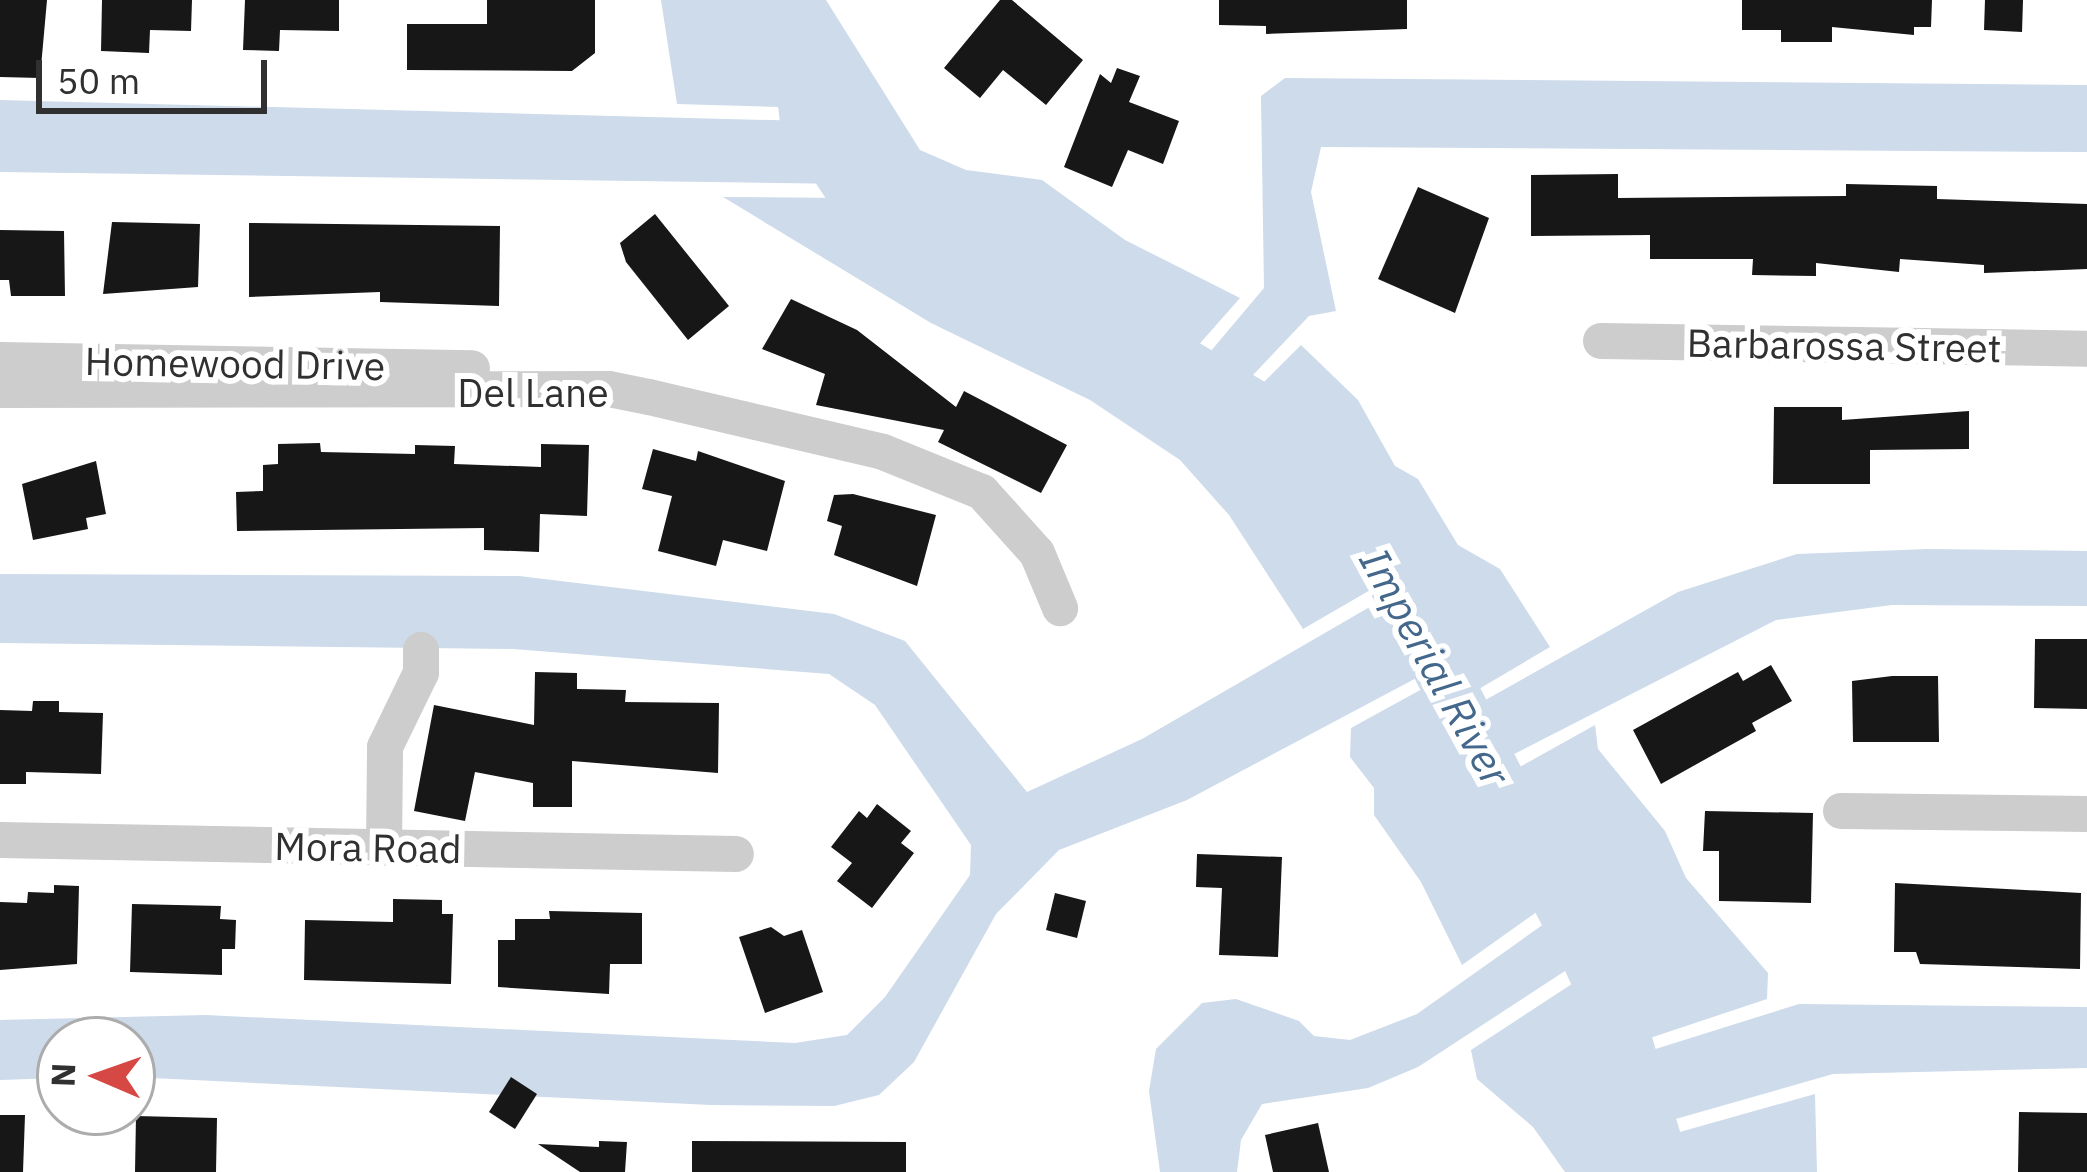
<!DOCTYPE html>
<style>
body{margin:0}
#map{position:relative;width:2087px;height:1172px;overflow:hidden;background:#fff;font-family:"IBM Plex Sans",sans-serif}
div>[style]{position:absolute}
[style*='--x']{left:calc(var(--x)*1px);top:calc(var(--y)*1px);width:calc(var(--w)*1px);rotate:calc(var(--a)*1deg)}
.water>*{inset:0;background:#cddbea}
.river>*{height:54px;margin:-27px;padding:0 27px;transform-origin:27px;border-radius:27px;background:#cddbea}
.building>*{inset:0;background:#171717}
.minor>*{height:36px;margin:-18px;padding:0 18px;transform-origin:18px;border-radius:18px;background:#cdcdcd}
span{translate:-50% -50%;white-space:nowrap;text-align:center;line-height:1.15;-webkit-text-stroke:12px #fff;paint-order:stroke}
.street-label{font-size:39px;color:#303030}
.water-label{font-size:42px;color:#44688c;font-style:italic}
.north{position:absolute;left:36px;top:1016px;width:120px;height:120px;box-sizing:border-box;background:#fff;border:3px solid #acacac;border-radius:50%;rotate:272deg;font-size:33px;font-weight:700;line-height:48px;text-align:center;color:#303030}
.north::after{content:'';display:block;margin:auto;width:42px;height:54px;background:#d64843;clip-path:polygon(50% 0,100% 100%,50% 72%,0 100%)}
.scale{position:absolute;left:36px;top:60px;width:231px;height:54px;box-sizing:border-box;border:6px solid #303030;border-top:0;padding-left:15px;font-size:36px;line-height:42px;white-space:nowrap;color:#303030;-webkit-text-stroke:9px #fff;paint-order:stroke}
</style>
<div id="map">
<div class="water">
<i style="clip-path:polygon(661px 0,826px 0,920px 150px,966px 170px,1042px 180px,1125px 240px,1240px 298px,1180px 366px,1186px 382px,1238px 408px,1301px 345px,1358px 400px,1395px 466px,1418px 479px,1458px 545px,1500px 569px,1550px 647px,1450px 706px,1478px 772px,1500px 778px,1595px 725px,1598px 749px,1665px 831px,1686px 878px,1768px 973px,1767px 999px,1617px 1049px,1636px 1130px,1655px 1139px,1815px 1094px,1817px 1172px,1565px 1172px,1533px 1127px,1477px 1079px,1471px 1050px,1598px 967px,1602px 950px,1579px 904px,1555px 899px,1462px 965px,1421px 882px,1374px 815px,1374px 788px,1350px 757px,1351px 728px,1453px 672px,1413px 584px,1391px 578px,1303px 629px,1229px 515px,1180px 460px,1090px 400px,931px 323px,723px 197px,848px 198px,864px 185px,812px 108px,677px 104px)"></i>
<i style="clip-path:polygon(1285px 78px,2087px 85px,2087px 152px,1321px 147px,1311px 192px,1336px 311px,1309px 316px,1234px 395px,1194px 371px,1264px 288px,1261px 96px)"></i>
<i style="clip-path:polygon(0 100px,807px 121px,848px 184px,0 172px)"></i>
<i style="clip-path:polygon(1928px 549px,2087px 551px,2087px 606px,1892px 605px,1776px 620px,1491px 766px,1464px 712px,1678px 592px,1797px 554px)"></i>
<i style="clip-path:polygon(0 574px,519px 576px,834px 614px,905px 641px,1027px 792px,1142px 739px,1399px 590px,1439px 666px,1187px 800px,1059px 850px,996px 914px,914px 1062px,879px 1095px,834px 1106px,711px 1105px,132px 1077px,132px 1040px,60px 1040px,60px 1078px,0 1080px,0 1020px,206px 1015px,795px 1043px,847px 1035px,885px 997px,970px 875px,971px 845px,875px 705px,829px 674px,513px 649px,0 643px)"></i>
<i style="clip-path:polygon(1565px 909px,1588px 956px,1418px 1067px,1368px 1088px,1262px 1104px,1241px 1140px,1237px 1172px,1160px 1172px,1149px 1091px,1156px 1049px,1202px 1003px,1236px 999px,1299px 1021px,1314px 1036px,1350px 1040px,1417px 1014px)"></i>
<i style="clip-path:polygon(1799px 1004px,2087px 1007px,2087px 1068px,1833px 1074px,1651px 1126px,1630px 1057px)"></i>
</div>
<div class="river">
<i style="--x:792;--y:0;--w:122;--a:82.9"></i>
<i style="--x:807;--y:121;--w:103;--a:56.5"></i>
<i style="--x:864;--y:207;--w:60;--a:34.2"></i>
<i style="--x:1118;--y:335;--w:34;--a:17"></i>
<i style="--x:1150;--y:345;--w:150;--a:30.8"></i>
<i style="--x:1279;--y:422;--w:33;--a:52"></i>
<i style="--x:1352;--y:520;--w:64;--a:53.8"></i>
<i style="--x:1390;--y:572;--w:432;--a:62.7"></i>
<i style="--x:1588;--y:956;--w:85;--a:65.8"></i>
<i style="--x:1623;--y:1034;--w:144;--a:73.5"></i>
</div>
<div class="building">
<i style="clip-path:polygon(0 0,47px 0,40px 78px,0 77px)"></i>
<i style="clip-path:polygon(102px 0,192px 0,191px 31px,150px 30px,149px 53px,101px 51px)"></i>
<i style="clip-path:polygon(245px 0,339px 0,339px 31px,280px 30px,279px 51px,243px 50px)"></i>
<i style="clip-path:polygon(487px 0,595px 0,595px 53px,572px 71px,407px 70px,407px 24px,487px 24px)"></i>
<i style="clip-path:polygon(1000px 0,1012px 0,1083px 60px,1046px 105px,1003px 70px,980px 98px,944px 68px)"></i>
<i style="clip-path:polygon(1219px 0,1407px 0,1407px 29px,1266px 34px,1266px 26px,1219px 25px)"></i>
<i style="clip-path:polygon(1742px 0,1932px 0,1931px 27px,1914px 27px,1914px 35px,1832px 27px,1832px 42px,1781px 42px,1781px 30px,1742px 30px)"></i>
<i style="clip-path:polygon(1985px 0,2023px 0,2022px 32px,1984px 30px)"></i>
<i style="clip-path:polygon(1117px 68px,1140px 76px,1129px 102px,1179px 121px,1163px 164px,1128px 150px,1112px 187px,1064px 167px,1100px 74px,1111px 83px)"></i>
<i style="clip-path:polygon(1618px 174px,1618px 198px,1846px 196px,1846px 184px,1937px 186px,1937px 199px,2087px 204px,2087px 269px,1984px 273px,1984px 265px,1900px 259px,1899px 272px,1816px 263px,1816px 276px,1752px 275px,1753px 259px,1650px 259px,1650px 235px,1531px 236px,1531px 175px)"></i>
<i style="clip-path:polygon(1418px 187px,1489px 218px,1455px 313px,1378px 279px)"></i>
<i style="clip-path:polygon(655px 214px,729px 306px,688px 340px,626px 262px,620px 243px)"></i>
<i style="clip-path:polygon(112px 222px,200px 224px,198px 287px,103px 294px)"></i>
<i style="clip-path:polygon(249px 223px,500px 226px,499px 306px,380px 302px,380px 292px,249px 297px)"></i>
<i style="clip-path:polygon(0 230px,64px 231px,65px 296px,11px 296px,9px 280px,0 280px)"></i>
<i style="clip-path:polygon(791px 299px,857px 330px,956px 407px,964px 391px,1067px 445px,1041px 493px,938px 442px,944px 430px,816px 405px,825px 374px,762px 349px)"></i>
<i style="clip-path:polygon(1774px 407px,1842px 407px,1842px 420px,1969px 411px,1969px 449px,1870px 450px,1870px 484px,1773px 484px)"></i>
<i style="clip-path:polygon(320px 443px,321px 452px,415px 454px,415px 445px,455px 446px,454px 464px,541px 467px,541px 444px,589px 445px,587px 516px,540px 514px,539px 552px,484px 550px,484px 528px,237px 531px,236px 492px,263px 491px,263px 465px,278px 464px,278px 444px)"></i>
<i style="clip-path:polygon(653px 449px,696px 461px,698px 451px,785px 481px,767px 551px,723px 540px,716px 566px,658px 551px,672px 496px,642px 489px)"></i>
<i style="clip-path:polygon(96px 461px,106px 514px,86px 518px,88px 529px,33px 540px,22px 484px)"></i>
<i style="clip-path:polygon(853px 494px,936px 515px,917px 586px,834px 555px,842px 526px,827px 521px,834px 495px)"></i>
<i style="clip-path:polygon(2035px 639px,2087px 639px,2087px 709px,2034px 708px)"></i>
<i style="clip-path:polygon(1771px 665px,1792px 701px,1752px 723px,1756px 731px,1661px 784px,1633px 730px,1738px 672px,1743px 681px)"></i>
<i style="clip-path:polygon(535px 672px,577px 673px,577px 689px,626px 690px,625px 702px,719px 703px,718px 773px,572px 761px,572px 807px,533px 807px,533px 783px,475px 772px,465px 821px,414px 811px,434px 705px,534px 725px)"></i>
<i style="clip-path:polygon(1892px 676px,1938px 676px,1939px 742px,1853px 742px,1852px 681px)"></i>
<i style="clip-path:polygon(33px 701px,59px 701px,59px 712px,103px 713px,101px 774px,26px 772px,26px 784px,0 784px,0 710px,32px 711px)"></i>
<i style="clip-path:polygon(877px 804px,911px 831px,901px 843px,914px 853px,872px 908px,837px 881px,852px 863px,831px 847px,859px 811px,867px 818px)"></i>
<i style="clip-path:polygon(1705px 811px,1813px 813px,1811px 903px,1719px 901px,1719px 851px,1703px 851px)"></i>
<i style="clip-path:polygon(1197px 854px,1282px 857px,1278px 957px,1219px 955px,1222px 888px,1196px 887px)"></i>
<i style="clip-path:polygon(1895px 883px,2081px 893px,2080px 969px,1920px 964px,1916px 952px,1894px 952px)"></i>
<i style="clip-path:polygon(54px 885px,79px 886px,77px 964px,0 970px,0 902px,27px 903px,28px 892px,54px 893px)"></i>
<i style="clip-path:polygon(1055px 893px,1086px 901px,1077px 938px,1046px 930px)"></i>
<i style="clip-path:polygon(393px 899px,442px 900px,442px 914px,453px 914px,451px 984px,304px 980px,305px 920px,393px 922px)"></i>
<i style="clip-path:polygon(132px 904px,221px 906px,220px 919px,236px 920px,235px 949px,222px 949px,222px 975px,130px 972px)"></i>
<i style="clip-path:polygon(549px 911px,642px 913px,642px 964px,610px 964px,609px 994px,498px 987px,498px 940px,515px 940px,515px 919px,550px 919px)"></i>
<i style="clip-path:polygon(771px 927px,784px 936px,802px 930px,823px 992px,765px 1013px,739px 937px)"></i>
<i style="clip-path:polygon(511px 1077px,537px 1094px,515px 1129px,489px 1112px)"></i>
<i style="clip-path:polygon(2019px 1112px,2087px 1113px,2087px 1172px,2018px 1172px)"></i>
<i style="clip-path:polygon(0 1115px,25px 1115px,23px 1172px,0 1172px)"></i>
<i style="clip-path:polygon(136px 1116px,217px 1118px,216px 1172px,135px 1172px)"></i>
<i style="clip-path:polygon(1318px 1123px,1329px 1172px,1273px 1172px,1265px 1135px)"></i>
<i style="clip-path:polygon(599px 1141px,627px 1142px,625px 1172px,580px 1172px,538px 1144px,599px 1147px)"></i>
<i style="clip-path:polygon(692px 1141px,906px 1142px,906px 1172px,692px 1172px)"></i>
</div>
<div class="minor">
<i style="--x:1601;--y:341;--w:486;--a:0.9"></i>
<i style="--x:0;--y:360;--w:472;--a:1"></i>
<i style="--x:0;--y:390;--w:609;--a:-0.09"></i>
<i style="--x:609;--y:389;--w:41;--a:11.3"></i>
<i style="--x:649;--y:397;--w:240;--a:13.2"></i>
<i style="--x:883;--y:452;--w:107;--a:22"></i>
<i style="--x:982;--y:492;--w:82;--a:48"></i>
<i style="--x:1037;--y:553;--w:60;--a:67.3"></i>
<i style="--x:1841;--y:811;--w:246;--a:0.7"></i>
<i style="--x:0;--y:840;--w:736;--a:1.09"></i>
<i style="--x:384;--y:848;--w:101;--a:-89.4"></i>
<i style="--x:385;--y:747;--w:82;--a:-64.1"></i>
<i style="--x:421;--y:673;--w:23;--a:-90"></i>
</div>
<div class="street-label">
<span style="left:1844px;top:346px;rotate:1deg">Barbarossa Street</span>
<span style="left:235px;top:364px;rotate:1deg">Homewood Drive</span>
<span style="left:533px;top:393px">Del Lane</span>
<span style="left:368px;top:848px;rotate:1deg">Mora Road</span>
</div>
<div class="water-label">
<span style="left:1435px;top:667px;rotate:61deg">Imperial River</span>
</div>
<div class="north">N</div>
<div class="scale">50 m</div>
</div>
